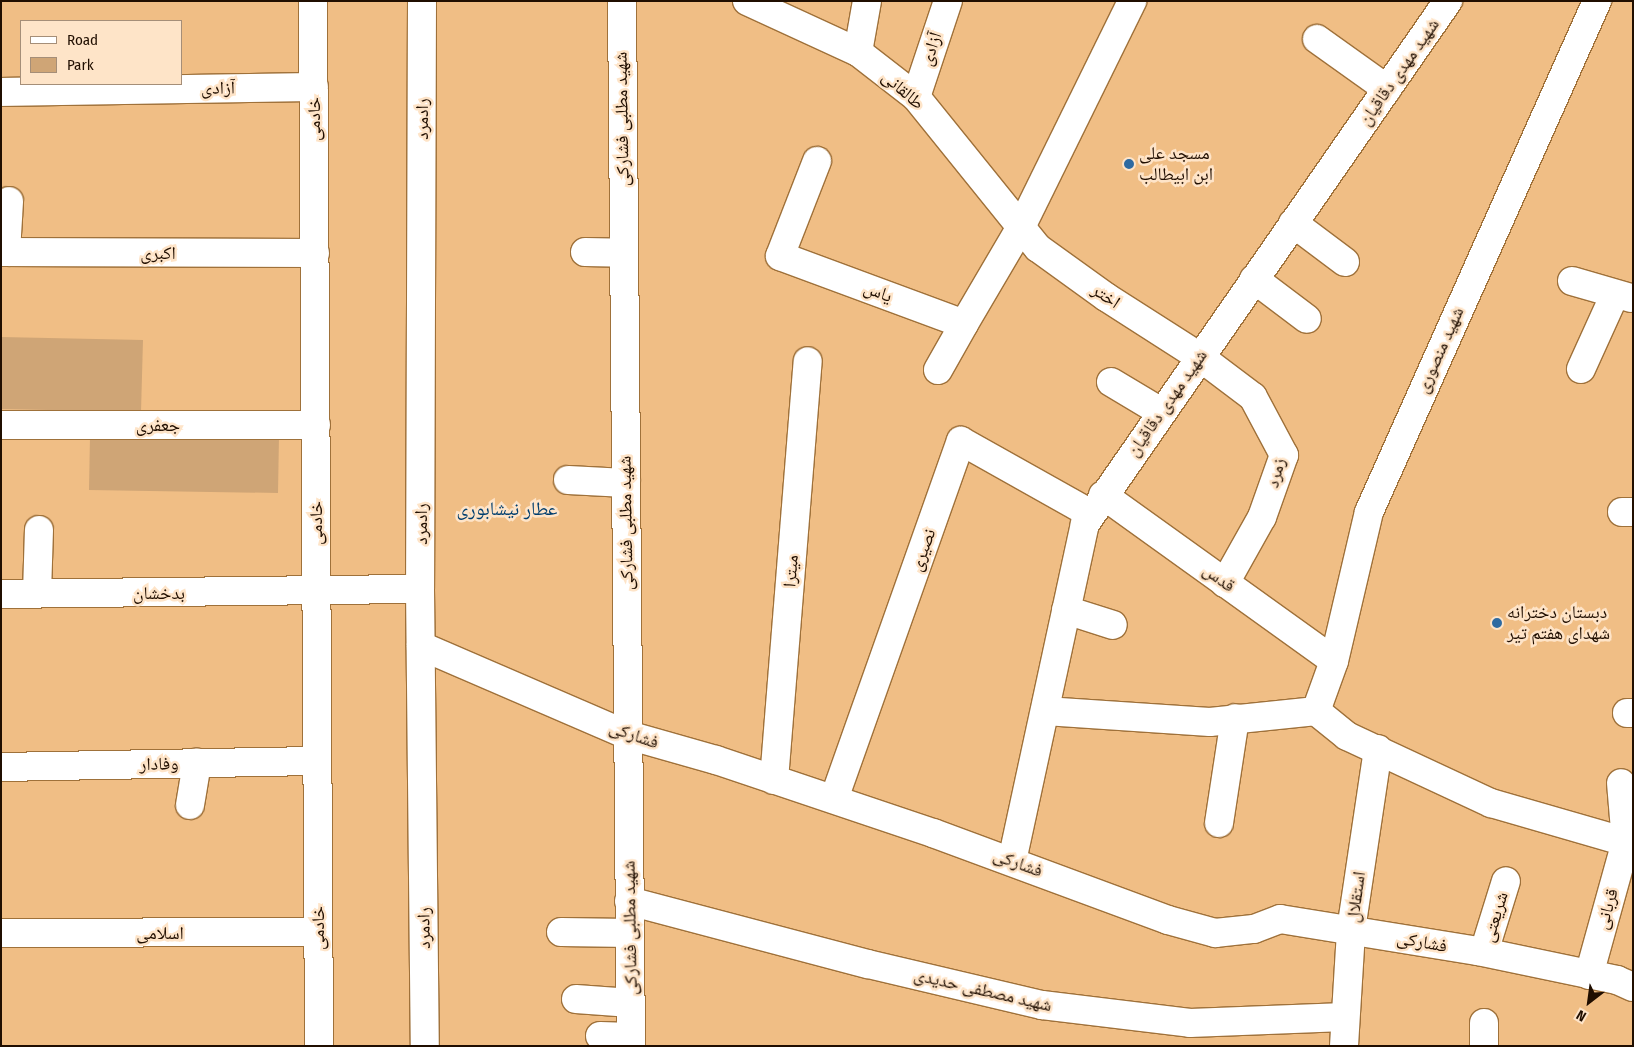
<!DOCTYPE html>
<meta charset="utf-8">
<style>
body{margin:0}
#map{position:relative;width:1634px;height:1047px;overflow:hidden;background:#f0be85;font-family:"Fira Sans Condensed","Noto Naskh Arabic",sans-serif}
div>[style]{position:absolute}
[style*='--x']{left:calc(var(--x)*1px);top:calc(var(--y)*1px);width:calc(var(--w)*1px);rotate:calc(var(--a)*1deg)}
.green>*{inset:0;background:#cfa576}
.roads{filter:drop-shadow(1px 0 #9f713a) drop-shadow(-1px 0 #9f713a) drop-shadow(0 1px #9f713a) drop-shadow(0 -1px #9f713a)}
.minor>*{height:28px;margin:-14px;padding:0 14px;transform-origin:14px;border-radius:14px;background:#fff}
.dots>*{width:14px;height:14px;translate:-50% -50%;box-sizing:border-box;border:2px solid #fee4c8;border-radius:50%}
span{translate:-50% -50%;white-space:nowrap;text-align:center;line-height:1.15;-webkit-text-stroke:5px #fee4c8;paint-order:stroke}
.street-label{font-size:18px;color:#200e00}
.poi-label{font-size:18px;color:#200e00}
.left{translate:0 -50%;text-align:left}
.neighbourhood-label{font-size:19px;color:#003e6e}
.frame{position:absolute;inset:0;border:2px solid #200e00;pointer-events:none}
.legend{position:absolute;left:20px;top:20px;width:162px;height:65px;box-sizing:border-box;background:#fee4c8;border:1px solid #a58e78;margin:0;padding:6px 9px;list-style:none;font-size:15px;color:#200e00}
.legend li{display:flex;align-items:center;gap:10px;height:25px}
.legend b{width:25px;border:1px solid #a58e78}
.north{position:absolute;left:1564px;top:977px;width:50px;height:50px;-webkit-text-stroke:4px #fee4c8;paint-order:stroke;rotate:210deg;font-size:14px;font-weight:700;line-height:20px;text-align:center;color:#200e00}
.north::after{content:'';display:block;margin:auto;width:18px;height:22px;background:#200e00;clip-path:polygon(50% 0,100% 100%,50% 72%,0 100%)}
</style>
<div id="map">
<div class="green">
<i style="clip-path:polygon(1px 337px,143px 340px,141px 412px,1px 409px)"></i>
<i style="clip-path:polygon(90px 436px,279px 436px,278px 493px,89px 490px)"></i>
</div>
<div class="roads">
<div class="minor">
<i style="--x:313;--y:1;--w:1045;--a:89.67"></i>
<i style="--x:422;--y:1;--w:588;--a:90.19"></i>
<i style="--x:420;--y:589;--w:457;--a:89.4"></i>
<i style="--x:622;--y:1;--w:1045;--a:89.51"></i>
<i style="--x:747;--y:1;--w:122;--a:24.7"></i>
<i style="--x:858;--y:52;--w:73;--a:37.8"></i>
<i style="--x:916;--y:97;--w:194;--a:51.1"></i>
<i style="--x:1038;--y:248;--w:84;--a:35.8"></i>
<i style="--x:1106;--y:297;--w:112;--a:32.6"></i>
<i style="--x:1200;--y:357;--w:66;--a:37"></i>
<i style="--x:1253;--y:397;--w:66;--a:61.9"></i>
<i style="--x:1284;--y:455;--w:66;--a:109.5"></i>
<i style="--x:1262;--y:517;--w:76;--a:119.3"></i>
<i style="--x:1317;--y:39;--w:86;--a:35.5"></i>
<i style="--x:858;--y:52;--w:52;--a:-80"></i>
<i style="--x:1;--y:92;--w:313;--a:-0.9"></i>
<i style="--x:916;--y:97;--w:101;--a:-71.6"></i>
<i style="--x:817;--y:161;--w:102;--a:111.3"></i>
<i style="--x:780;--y:256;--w:196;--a:20.3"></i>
<i style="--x:964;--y:324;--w:115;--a:-59.6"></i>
<i style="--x:1022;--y:225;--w:250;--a:-63.8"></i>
<i style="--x:1293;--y:223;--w:65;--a:36.9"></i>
<i style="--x:1;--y:252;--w:314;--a:0.2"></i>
<i style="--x:6;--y:252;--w:51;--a:-86.6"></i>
<i style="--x:585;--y:252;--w:39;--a:1"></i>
<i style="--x:1254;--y:279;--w:66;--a:37"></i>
<i style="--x:1572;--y:281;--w:61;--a:16.1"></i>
<i style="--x:1581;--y:369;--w:82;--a:-65.6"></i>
<i style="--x:938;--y:370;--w:53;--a:-60.5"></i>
<i style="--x:1111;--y:382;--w:58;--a:31"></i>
<i style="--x:1;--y:425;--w:315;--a:0"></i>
<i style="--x:568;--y:480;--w:58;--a:3"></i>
<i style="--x:1103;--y:495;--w:284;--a:35.7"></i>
<i style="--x:1622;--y:512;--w:11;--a:0"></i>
<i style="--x:37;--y:593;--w:63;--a:-88.2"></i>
<i style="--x:1;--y:594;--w:419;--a:-0.7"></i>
<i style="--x:1066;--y:610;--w:49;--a:17.7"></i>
<i style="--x:421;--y:646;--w:225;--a:23.3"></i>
<i style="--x:628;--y:735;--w:91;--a:15.9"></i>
<i style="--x:716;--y:760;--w:229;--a:18.6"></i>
<i style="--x:933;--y:833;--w:251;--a:20.3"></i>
<i style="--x:1168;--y:920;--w:49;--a:15.5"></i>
<i style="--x:1215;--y:933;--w:39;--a:-6"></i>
<i style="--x:1254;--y:929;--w:28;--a:-21"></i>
<i style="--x:1280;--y:919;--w:201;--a:9.2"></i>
<i style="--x:1478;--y:951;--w:142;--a:11.8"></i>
<i style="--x:1617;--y:980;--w:17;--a:24"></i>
<i style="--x:1045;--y:711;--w:165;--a:3.8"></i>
<i style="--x:1210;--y:722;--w:107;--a:-5.9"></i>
<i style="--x:1316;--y:711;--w:40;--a:39"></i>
<i style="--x:1347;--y:736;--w:159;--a:25"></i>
<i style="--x:1491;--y:803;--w:141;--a:16.1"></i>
<i style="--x:1316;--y:711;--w:53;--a:-70.2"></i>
<i style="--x:1334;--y:661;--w:153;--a:-76.8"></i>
<i style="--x:1369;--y:512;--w:560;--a:-65.95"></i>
<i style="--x:1627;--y:713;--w:6;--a:0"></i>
<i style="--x:1;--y:767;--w:316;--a:-1.1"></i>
<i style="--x:774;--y:780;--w:420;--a:-85.4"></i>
<i style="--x:834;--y:799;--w:380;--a:-70.5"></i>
<i style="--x:961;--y:441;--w:149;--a:29.3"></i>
<i style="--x:190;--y:805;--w:43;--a:-80.5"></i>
<i style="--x:1219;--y:823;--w:106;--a:-81.3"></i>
<i style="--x:1012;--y:861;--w:345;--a:-77.8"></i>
<i style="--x:1085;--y:524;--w:637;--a:-55.24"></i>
<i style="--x:629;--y:901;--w:247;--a:14.8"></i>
<i style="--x:868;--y:964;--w:179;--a:13.3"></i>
<i style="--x:1042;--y:1005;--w:149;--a:6.9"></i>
<i style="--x:1190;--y:1023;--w:155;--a:-2.2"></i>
<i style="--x:561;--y:932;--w:69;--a:0.8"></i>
<i style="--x:1;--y:933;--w:317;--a:-0.2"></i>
<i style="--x:1484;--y:952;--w:74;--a:-72.8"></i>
<i style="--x:1589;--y:975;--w:138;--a:-74.5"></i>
<i style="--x:1626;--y:842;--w:59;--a:-94.8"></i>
<i style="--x:576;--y:999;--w:55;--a:4.2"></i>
<i style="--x:1484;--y:1023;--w:23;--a:90"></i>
<i style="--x:600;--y:1036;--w:31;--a:2"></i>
<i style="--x:1344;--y:1046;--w:116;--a:-86.5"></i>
<i style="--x:1351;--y:930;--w:183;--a:-81.5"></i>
</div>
</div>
<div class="dots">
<i style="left:1129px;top:164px;background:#2e6aa1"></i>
<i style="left:1497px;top:623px;background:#2e6aa1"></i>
</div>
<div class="street-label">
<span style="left:931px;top:49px;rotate:-72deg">آزادی</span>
<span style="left:1399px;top:72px;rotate:-55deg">شهید مهدی دقاقیان</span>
<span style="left:218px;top:88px;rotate:-1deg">آزادی</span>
<span style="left:903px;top:90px;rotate:41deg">طالقانی</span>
<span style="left:314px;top:119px;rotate:-90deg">خادمی</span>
<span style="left:422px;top:119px;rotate:-90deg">رادمرد</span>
<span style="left:622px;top:119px;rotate:-91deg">شهید مطلبی فشارکی</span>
<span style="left:158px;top:253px">اکبری</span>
<span style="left:878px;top:292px;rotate:20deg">یاس</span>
<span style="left:1106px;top:296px;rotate:34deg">اختر</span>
<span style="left:1440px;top:350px;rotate:-66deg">شهید منصوری</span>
<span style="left:1167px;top:403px;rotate:-55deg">شهید مهدی دقاقیان</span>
<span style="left:158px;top:425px">جعفری</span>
<span style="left:1276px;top:473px;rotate:-75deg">زمرد</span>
<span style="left:316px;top:523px;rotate:-90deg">خادمی</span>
<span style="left:626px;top:523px;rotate:-91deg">شهید مطلبی فشارکی</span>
<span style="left:421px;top:524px;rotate:-90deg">رادمرد</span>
<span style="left:923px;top:550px;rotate:-70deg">نصیری</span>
<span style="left:791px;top:571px;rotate:-85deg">میترا</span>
<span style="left:1219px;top:578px;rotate:36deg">قدس</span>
<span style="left:159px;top:593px">بدخشان</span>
<span style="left:634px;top:735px;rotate:19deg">فشارکی</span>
<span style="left:159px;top:764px;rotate:-1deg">وفادار</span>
<span style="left:1018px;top:863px;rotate:20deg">فشارکی</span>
<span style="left:1356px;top:897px;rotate:-82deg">استقلال</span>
<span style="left:1607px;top:909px;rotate:-74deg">قربانی</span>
<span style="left:1495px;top:917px;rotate:-73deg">شریعتی</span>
<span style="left:318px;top:928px;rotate:-90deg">خادمی</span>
<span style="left:424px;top:928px;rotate:-91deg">رادمرد</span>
<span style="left:630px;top:928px;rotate:-91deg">شهید مطلبی فشارکی</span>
<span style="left:160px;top:933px">اسلامی</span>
<span style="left:1422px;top:942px;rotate:10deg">فشارکی</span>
<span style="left:983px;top:990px;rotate:13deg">شهید مصطفی حدیدی</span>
</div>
<div class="poi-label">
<span class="left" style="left:1139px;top:164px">مسجد علی<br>ابن ابیطالب</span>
<span class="left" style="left:1507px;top:623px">دبستان دخترانه<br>شهدای هفتم تیر</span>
</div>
<div class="neighbourhood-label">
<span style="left:507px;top:509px">عطار نیشابوری</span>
</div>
<div class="frame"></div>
<ul class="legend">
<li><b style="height:6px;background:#fff"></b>Road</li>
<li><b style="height:14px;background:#cfa576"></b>Park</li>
</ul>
<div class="north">N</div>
</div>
